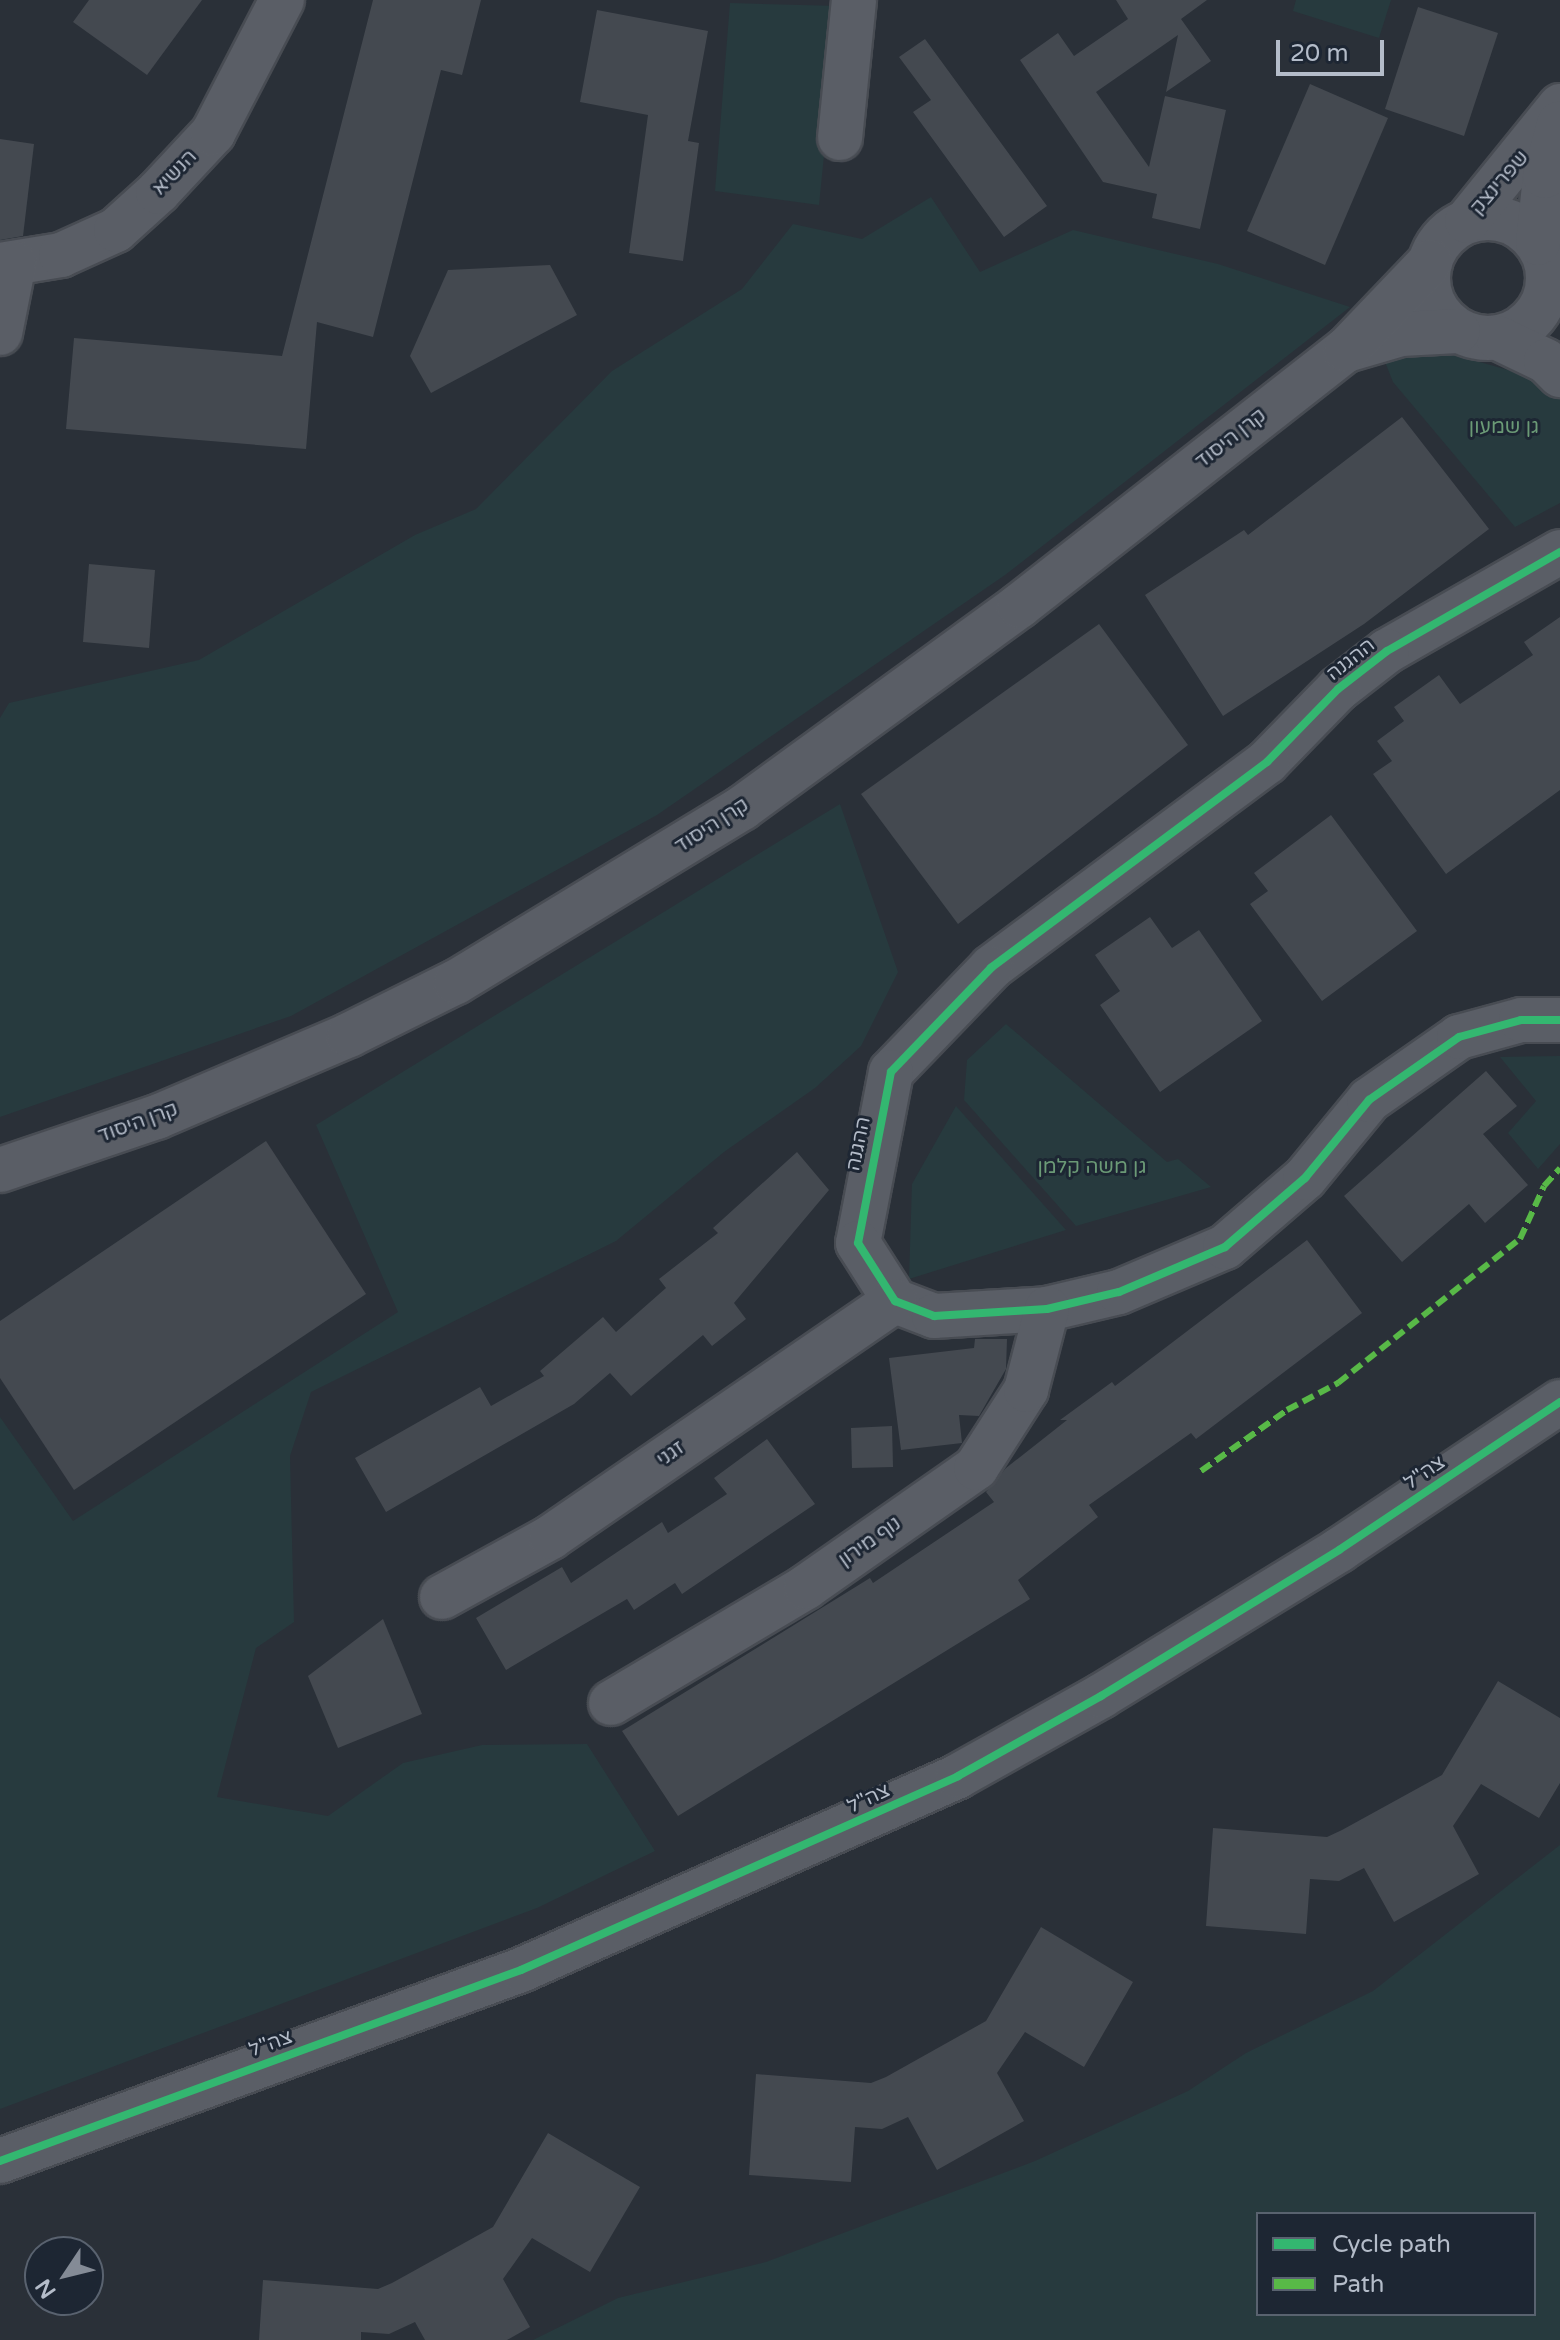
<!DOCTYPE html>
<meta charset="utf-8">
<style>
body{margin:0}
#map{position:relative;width:1560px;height:2340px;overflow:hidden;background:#2a3038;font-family:"Varela Round","Noto Sans Hebrew",sans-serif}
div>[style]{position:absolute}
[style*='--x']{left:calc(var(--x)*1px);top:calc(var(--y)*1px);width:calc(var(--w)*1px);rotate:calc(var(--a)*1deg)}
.green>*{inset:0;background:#273a3e}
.building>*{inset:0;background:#444950}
.roads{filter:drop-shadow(2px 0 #484c53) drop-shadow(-2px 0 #484c53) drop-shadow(0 2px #484c53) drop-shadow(0 -2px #484c53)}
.minor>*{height:44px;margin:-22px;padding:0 22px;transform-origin:22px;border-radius:22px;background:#5a5e66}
.minor>.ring{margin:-22px;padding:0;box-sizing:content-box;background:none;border:44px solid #5a5e66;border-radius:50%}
.quiet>*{height:6px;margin-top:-3px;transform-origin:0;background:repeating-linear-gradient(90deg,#58b947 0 12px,transparent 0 18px)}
.cycleway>*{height:8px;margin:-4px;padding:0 4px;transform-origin:4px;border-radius:4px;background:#33b770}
span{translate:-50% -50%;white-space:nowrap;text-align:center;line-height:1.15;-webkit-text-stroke:6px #1d2633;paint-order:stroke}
.street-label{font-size:20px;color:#b4bcc9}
.park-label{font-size:20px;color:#6b9a76}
.legend{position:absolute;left:1256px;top:2212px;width:280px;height:104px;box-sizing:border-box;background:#1d2633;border:2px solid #59626f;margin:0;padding:10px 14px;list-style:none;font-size:24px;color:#b4bcc9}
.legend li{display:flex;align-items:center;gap:16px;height:40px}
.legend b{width:40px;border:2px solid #59626f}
.north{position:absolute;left:24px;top:2236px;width:80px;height:80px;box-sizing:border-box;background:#1d2633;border:2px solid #59626f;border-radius:50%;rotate:235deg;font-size:22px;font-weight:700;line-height:32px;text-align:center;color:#b4bcc9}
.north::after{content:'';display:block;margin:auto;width:28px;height:36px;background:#848b96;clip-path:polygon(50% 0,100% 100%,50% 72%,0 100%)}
.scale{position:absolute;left:1276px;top:40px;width:108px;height:36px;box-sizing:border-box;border:4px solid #b4bcc9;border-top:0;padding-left:10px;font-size:24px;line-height:28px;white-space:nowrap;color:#b4bcc9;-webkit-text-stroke:6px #1d2633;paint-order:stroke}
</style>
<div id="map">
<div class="green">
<i style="clip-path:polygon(1296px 0,1391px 0,1379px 38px,1293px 11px)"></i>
<i style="clip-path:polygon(730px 3px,839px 6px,819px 205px,715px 191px)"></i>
<i style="clip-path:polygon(931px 197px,980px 272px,1073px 230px,1218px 264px,1350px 307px,1005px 575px,657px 815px,291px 1016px,0 1117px,0 718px,9px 703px,199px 660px,415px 535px,476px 509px,612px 371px,742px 289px,793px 224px,862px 239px)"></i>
<i style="clip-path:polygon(1380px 349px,1451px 354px,1555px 383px,1560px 392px,1560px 503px,1515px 527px,1393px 382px)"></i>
<i style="clip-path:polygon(840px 804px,898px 972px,861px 1046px,815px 1088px,724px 1152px,616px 1241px,311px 1392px,290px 1456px,294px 1622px,256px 1648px,217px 1797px,328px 1816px,403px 1763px,482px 1745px,587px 1744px,655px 1851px,537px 1908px,0 2109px,0 1417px,73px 1521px,398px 1312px,316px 1125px)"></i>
<i style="clip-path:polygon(1006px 1024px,1167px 1162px,1178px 1159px,1211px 1187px,1076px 1226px,964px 1100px,967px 1060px)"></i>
<i style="clip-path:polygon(1560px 1056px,1560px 1144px,1538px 1169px,1508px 1133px,1536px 1101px,1500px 1057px)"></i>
<i style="clip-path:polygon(956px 1106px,1066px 1230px,909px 1279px,912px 1184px)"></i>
<i style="clip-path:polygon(evenodd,1560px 1845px,1560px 2340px,533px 2340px,618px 2298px,766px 2262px,1035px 2161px,1188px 2091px,1246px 2053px,1373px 1991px,1560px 1845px,1258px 2214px,1534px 2214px,1534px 2314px,1258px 2314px,1258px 2214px)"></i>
</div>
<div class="building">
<i style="clip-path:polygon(89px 0,202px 0,147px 75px,73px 22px)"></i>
<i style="clip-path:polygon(373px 0,481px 0,462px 75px,441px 70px,373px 337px,317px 322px,306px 449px,66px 429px,74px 338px,282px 356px)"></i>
<i style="clip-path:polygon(1116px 0,1207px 0,1181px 19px,1211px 61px,1166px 92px,1178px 35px,1096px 92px,1149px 167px,1165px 96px,1226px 110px,1200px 229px,1152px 218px,1157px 194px,1103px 182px,1020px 60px,1058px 33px,1074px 56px,1128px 19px)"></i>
<i style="clip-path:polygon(1418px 7px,1498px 33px,1464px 136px,1385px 109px)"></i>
<i style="clip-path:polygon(597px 10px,708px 31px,688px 141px,699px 143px,683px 261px,629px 253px,648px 115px,580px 102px)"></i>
<i style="clip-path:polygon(925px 39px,1047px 206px,1004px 237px,913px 112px,931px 100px,899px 57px)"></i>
<i style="clip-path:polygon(1310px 84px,1388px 118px,1325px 265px,1247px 231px)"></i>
<i style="clip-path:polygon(0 139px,34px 144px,23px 236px,0 240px)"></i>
<i style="clip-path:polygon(550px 265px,577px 315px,431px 393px,410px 356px,448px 270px)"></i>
<i style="clip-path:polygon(1402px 417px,1489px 529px,1364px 624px,1223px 716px,1145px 595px,1244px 530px,1248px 535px)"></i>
<i style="clip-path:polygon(89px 564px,155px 570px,149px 648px,83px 642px)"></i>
<i style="clip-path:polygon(1560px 617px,1560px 790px,1446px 874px,1373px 774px,1392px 761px,1377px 741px,1404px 721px,1394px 707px,1439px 675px,1460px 704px,1533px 655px,1524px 642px)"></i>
<i style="clip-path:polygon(1099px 624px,1188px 745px,958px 924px,861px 794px)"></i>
<i style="clip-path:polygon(1331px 815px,1417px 931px,1322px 1001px,1250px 904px,1268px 891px,1254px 873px)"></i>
<i style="clip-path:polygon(1150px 917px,1172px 948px,1199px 930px,1262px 1021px,1160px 1092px,1100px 1005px,1120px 991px,1095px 955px)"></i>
<i style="clip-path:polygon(1486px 1071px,1517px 1106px,1483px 1134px,1528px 1185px,1485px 1223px,1469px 1204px,1402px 1262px,1344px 1196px)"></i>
<i style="clip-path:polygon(266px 1141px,366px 1294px,74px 1490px,0 1378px,0 1321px)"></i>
<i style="clip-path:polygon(797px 1152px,829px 1190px,734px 1303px,746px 1319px,712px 1346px,703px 1335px,631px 1396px,610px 1373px,574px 1404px,386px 1512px,355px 1458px,480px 1387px,491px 1406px,544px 1376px,540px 1371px,603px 1317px,616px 1332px,666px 1288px,659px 1279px,718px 1233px,713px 1228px)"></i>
<i style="clip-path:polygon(1307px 1240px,1362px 1313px,1196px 1439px,1191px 1433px,1089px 1505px,1098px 1517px,1018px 1580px,1030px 1599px,678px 1816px,622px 1731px,870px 1578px,873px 1583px,994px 1502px,986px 1492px,1006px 1468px,1067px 1420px,1060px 1420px,1112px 1382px,1115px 1386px)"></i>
<i style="clip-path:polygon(975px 1339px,1007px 1339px,1006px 1369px,979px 1416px,959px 1415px,962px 1443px,901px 1450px,889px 1358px,974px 1348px)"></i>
<i style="clip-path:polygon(892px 1426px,893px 1467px,852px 1468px,851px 1428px)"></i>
<i style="clip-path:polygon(767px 1439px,815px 1504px,682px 1594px,675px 1583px,634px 1610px,627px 1599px,506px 1670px,476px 1618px,562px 1567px,571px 1583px,662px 1522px,668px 1533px,727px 1494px,714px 1478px)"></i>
<i style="clip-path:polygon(383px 1619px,422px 1714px,338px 1748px,308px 1676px)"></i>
<i style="clip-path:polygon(1498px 1681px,1560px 1718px,1560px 1783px,1539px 1818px,1481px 1784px,1453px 1826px,1479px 1874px,1394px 1922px,1364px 1868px,1339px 1881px,1310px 1879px,1306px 1934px,1206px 1926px,1213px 1828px,1327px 1837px,1342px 1830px,1442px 1775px)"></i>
<i style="clip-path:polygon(1041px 1927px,1133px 1982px,1084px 2067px,1025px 2032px,997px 2073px,1024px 2121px,937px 2170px,908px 2117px,882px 2129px,855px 2127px,851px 2182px,749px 2175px,756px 2074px,871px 2083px,886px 2077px,986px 2021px)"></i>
<i style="clip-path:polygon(548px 2133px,640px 2187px,590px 2272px,532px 2238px,503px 2279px,530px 2327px,507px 2340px,425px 2340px,415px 2322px,389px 2334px,361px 2332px,361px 2340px,259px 2340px,263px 2280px,378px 2289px,392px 2283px,493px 2227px)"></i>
</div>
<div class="roads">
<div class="minor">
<i style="--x:840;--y:138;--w:139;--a:-84.2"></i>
<i class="ring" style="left:1428px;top:218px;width:76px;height:76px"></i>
<i style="--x:1467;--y:221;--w:148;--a:-51"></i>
<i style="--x:1538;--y:243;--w:67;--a:-84"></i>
<i style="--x:1545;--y:176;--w:54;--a:-74.9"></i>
<i style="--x:0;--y:265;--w:62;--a:-9.3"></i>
<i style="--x:61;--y:255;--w:60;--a:-24.4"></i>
<i style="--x:116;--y:230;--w:57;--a:-42.1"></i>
<i style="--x:158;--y:192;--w:81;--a:-47"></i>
<i style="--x:213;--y:133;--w:150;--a:-62.6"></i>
<i style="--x:0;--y:333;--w:71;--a:-78.7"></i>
<i style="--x:1498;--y:338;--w:53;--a:25.6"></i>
<i style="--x:1546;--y:361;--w:20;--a:45"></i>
<i style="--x:1346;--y:350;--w:57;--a:-16.2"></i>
<i style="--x:1401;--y:334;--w:57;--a:-3"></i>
<i style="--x:1560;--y:552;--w:199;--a:150.2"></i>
<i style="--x:1387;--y:651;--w:62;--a:142.2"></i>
<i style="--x:1338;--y:689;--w:102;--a:134.2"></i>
<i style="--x:1267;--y:762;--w:344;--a:143.3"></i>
<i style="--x:991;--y:968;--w:144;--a:133.9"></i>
<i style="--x:891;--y:1072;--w:174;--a:100.9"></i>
<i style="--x:858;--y:1243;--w:69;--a:57.5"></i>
<i style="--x:895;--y:1301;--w:42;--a:21"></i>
<i style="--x:934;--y:1316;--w:113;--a:-3.5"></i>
<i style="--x:1047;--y:1309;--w:74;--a:-13.3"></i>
<i style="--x:1119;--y:1292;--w:115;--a:-23"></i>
<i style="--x:1225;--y:1247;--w:106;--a:-40.8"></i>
<i style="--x:1305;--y:1178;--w:101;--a:-50.6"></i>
<i style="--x:1369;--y:1100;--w:110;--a:-35"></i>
<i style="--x:1459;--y:1037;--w:64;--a:-15.3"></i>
<i style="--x:1521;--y:1020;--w:39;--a:0"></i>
<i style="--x:0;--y:1170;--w:166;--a:-18.7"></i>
<i style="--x:157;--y:1117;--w:209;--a:-23.1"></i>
<i style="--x:349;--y:1035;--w:119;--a:-26.4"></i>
<i style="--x:456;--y:982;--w:335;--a:-31.3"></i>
<i style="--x:742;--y:808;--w:343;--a:-36.1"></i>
<i style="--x:1019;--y:606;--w:415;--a:-38.1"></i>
<i style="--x:1346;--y:350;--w:122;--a:-46.3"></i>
<i style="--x:442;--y:1597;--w:124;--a:-28.8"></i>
<i style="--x:551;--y:1537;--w:417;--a:-34.5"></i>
<i style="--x:611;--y:1703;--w:227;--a:-30.7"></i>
<i style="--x:806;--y:1587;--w:208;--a:-35"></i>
<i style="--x:976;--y:1468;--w:93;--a:-57.3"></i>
<i style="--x:1026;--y:1390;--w:84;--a:-75.5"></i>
<i style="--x:0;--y:2161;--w:555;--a:-20.13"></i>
<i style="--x:521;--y:1970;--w:478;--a:-23.9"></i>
<i style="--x:958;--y:1776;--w:164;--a:-29.2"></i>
<i style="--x:1101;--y:1696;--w:279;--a:-31.5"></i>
<i style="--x:1339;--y:1550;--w:266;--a:-33.8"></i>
</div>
</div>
<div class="quiet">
<i style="--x:1201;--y:1471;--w:105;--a:-35.3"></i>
<i style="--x:1287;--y:1410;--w:58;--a:-27.9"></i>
<i style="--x:1338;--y:1383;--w:232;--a:-38.4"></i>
<i style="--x:1520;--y:1239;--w:58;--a:-65.6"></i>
<i style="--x:1544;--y:1186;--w:24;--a:-48"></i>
</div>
<div class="cycleway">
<i style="--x:1560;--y:552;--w:199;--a:150.2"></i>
<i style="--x:1387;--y:651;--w:62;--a:142.2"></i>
<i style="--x:1338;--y:689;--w:102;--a:134.2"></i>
<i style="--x:1267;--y:762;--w:344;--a:143.3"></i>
<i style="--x:991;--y:968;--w:144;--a:133.9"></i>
<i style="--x:891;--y:1072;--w:174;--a:100.9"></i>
<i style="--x:858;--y:1243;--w:69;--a:57.5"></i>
<i style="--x:895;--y:1301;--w:42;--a:21"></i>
<i style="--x:934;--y:1316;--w:113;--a:-3.5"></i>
<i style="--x:1047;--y:1309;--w:74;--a:-13.3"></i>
<i style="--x:1119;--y:1292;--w:115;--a:-23"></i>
<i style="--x:1225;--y:1247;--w:106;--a:-40.8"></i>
<i style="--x:1305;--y:1178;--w:101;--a:-50.6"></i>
<i style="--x:1369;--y:1100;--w:110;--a:-35"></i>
<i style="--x:1459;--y:1037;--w:64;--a:-15.3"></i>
<i style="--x:1521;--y:1020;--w:39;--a:0"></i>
<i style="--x:0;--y:2161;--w:555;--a:-20.13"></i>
<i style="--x:521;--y:1970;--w:478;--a:-23.9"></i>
<i style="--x:958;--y:1776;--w:164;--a:-29.2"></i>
<i style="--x:1101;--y:1696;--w:279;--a:-31.5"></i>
<i style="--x:1339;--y:1550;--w:266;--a:-33.8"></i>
</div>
<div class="street-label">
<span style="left:175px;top:173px;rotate:-46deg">הנשיא</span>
<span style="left:1500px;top:183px;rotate:-49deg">שפרינצק</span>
<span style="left:1231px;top:439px;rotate:-38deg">קרן היסוד</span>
<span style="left:1351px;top:660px;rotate:-38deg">ההגנה</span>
<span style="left:712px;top:826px;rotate:-33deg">קרן היסוד</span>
<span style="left:138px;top:1123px;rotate:-20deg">קרן היסוד</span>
<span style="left:859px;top:1144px;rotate:-78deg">ההגנה</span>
<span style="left:671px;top:1454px;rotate:-35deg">זגני</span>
<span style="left:1425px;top:1473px;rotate:-34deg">צה"ל</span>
<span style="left:870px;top:1542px;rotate:-35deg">נוף מירון</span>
<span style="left:869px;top:1799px;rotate:-25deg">צה"ל</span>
<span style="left:271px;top:2044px;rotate:-20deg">צה"ל</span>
</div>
<div class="park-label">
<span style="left:1504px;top:427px">גן שמעון</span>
<span style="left:1092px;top:1167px">גן משה קלמן</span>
</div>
<ul class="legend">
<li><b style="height:10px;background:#33b770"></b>Cycle path</li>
<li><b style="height:10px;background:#58b947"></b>Path</li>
</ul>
<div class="north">N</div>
<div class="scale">20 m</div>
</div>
